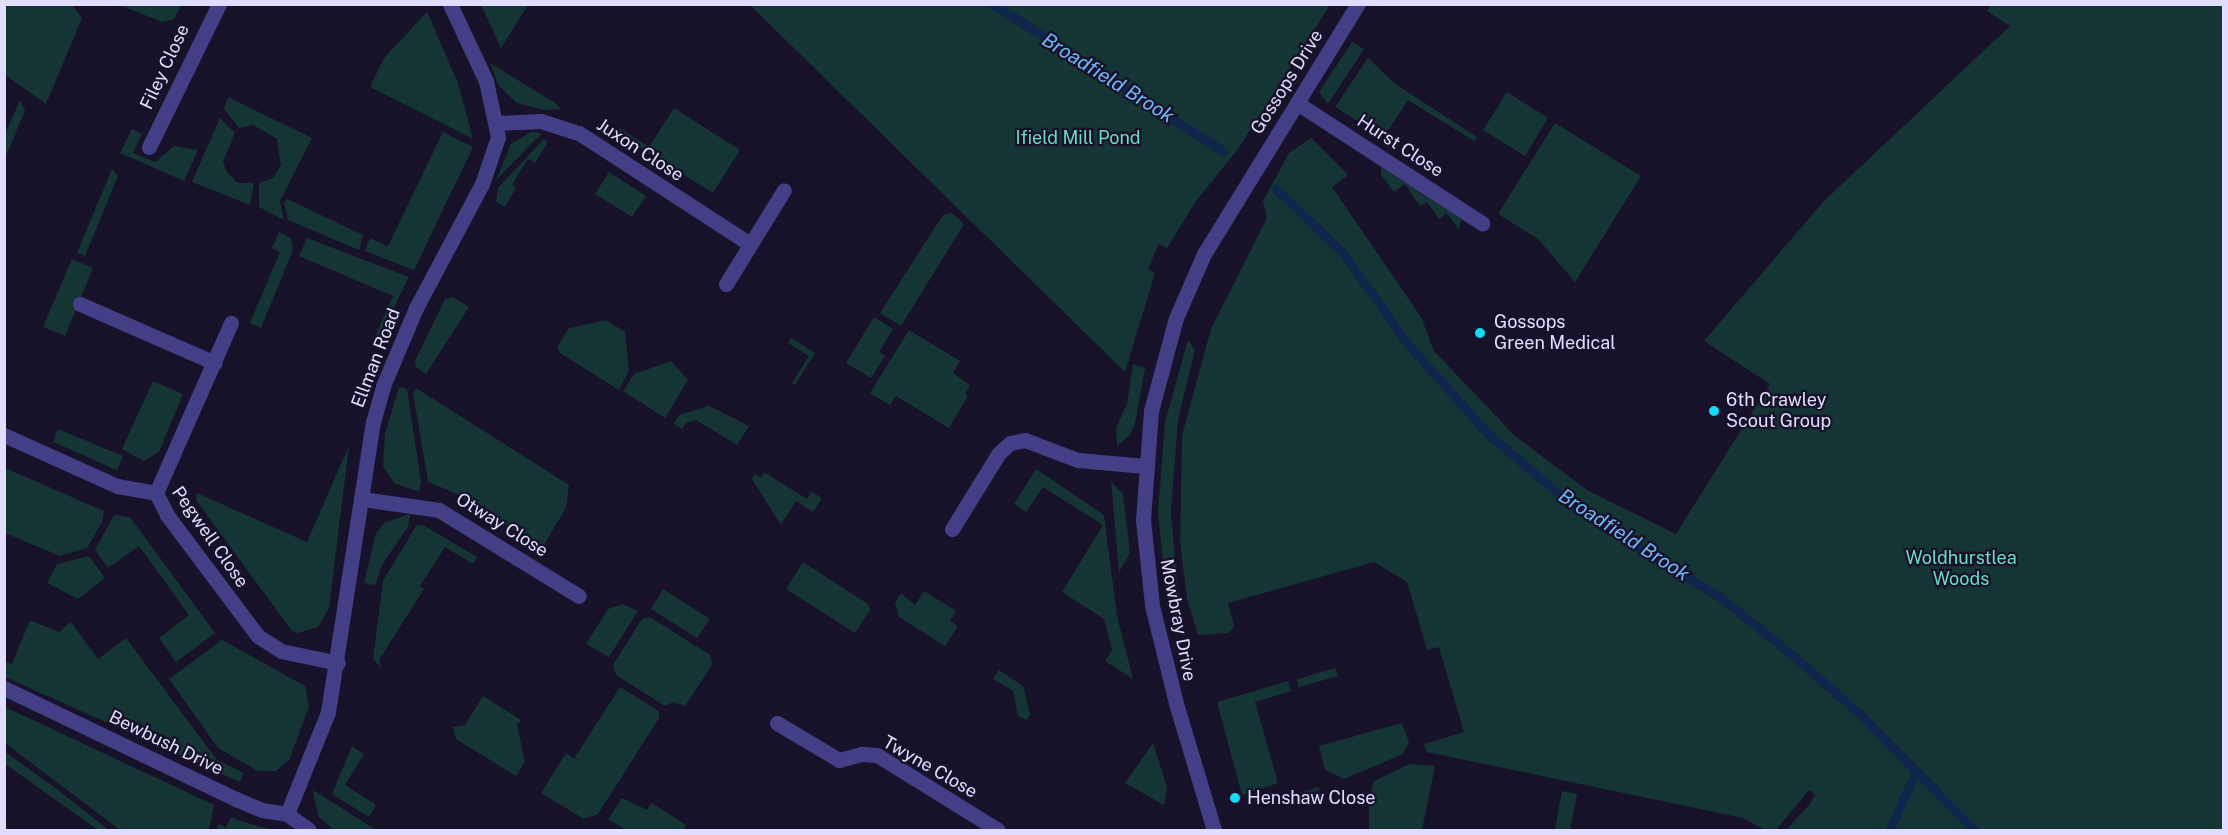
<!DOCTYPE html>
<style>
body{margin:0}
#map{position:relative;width:2228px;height:835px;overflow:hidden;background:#17122a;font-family:"Public Sans",sans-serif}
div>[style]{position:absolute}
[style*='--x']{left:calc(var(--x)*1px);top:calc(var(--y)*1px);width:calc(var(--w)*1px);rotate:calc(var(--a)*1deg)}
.green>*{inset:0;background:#153434}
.stream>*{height:9px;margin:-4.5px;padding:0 4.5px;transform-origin:4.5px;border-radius:4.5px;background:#0f254c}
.minor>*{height:15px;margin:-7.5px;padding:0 7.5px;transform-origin:7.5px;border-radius:7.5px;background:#433f87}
.tertiary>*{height:15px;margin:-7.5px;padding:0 7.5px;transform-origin:7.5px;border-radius:7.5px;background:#433f87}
.dots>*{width:16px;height:16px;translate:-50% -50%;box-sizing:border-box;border:3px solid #17122a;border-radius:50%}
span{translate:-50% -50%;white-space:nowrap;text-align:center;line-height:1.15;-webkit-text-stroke:4.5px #17122a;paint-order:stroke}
.street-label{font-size:18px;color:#e1ddfe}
.park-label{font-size:18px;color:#6adcc2}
.poi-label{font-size:18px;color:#e1ddfe}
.left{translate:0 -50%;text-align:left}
.water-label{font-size:20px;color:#70b7f9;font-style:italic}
.frame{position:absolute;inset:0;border:6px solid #e1ddfe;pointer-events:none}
</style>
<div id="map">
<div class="green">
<i style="clip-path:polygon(1991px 4px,2223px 5px,2223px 830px,1786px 830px,1810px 804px,1815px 794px,1809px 790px,1776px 830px,1765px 830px,1743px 818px,1427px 752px,1424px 744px,1464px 732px,1439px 647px,1427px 650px,1407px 582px,1374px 562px,1228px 603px,1234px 626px,1229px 633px,1198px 635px,1187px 599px,1180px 542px,1182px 435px,1211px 329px,1267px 218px,1263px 201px,1289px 153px,1311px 138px,1348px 175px,1332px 187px,1421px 317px,1434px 351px,1515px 436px,1587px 490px,1676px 534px,1770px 384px,1704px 341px,1823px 202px,2010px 26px,1987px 11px)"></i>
<i style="clip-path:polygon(4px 5px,72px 5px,82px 18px,46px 104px,5px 75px)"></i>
<i style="clip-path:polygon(120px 5px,181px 5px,174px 19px,162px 22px)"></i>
<i style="clip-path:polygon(481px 5px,528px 5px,501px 48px)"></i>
<i style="clip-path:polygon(750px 5px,1330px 5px,1238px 149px,1196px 201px,1167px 248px,1159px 244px,1148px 269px,1155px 273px,1125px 372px)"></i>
<i style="clip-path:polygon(427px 12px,458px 83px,473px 139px,370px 87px,384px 58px)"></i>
<i style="clip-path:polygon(1352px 42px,1364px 49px,1328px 104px,1319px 92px)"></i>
<i style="clip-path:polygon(1368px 58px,1394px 83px,1477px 137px,1474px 141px,1408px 100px,1389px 129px,1380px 135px,1335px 107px)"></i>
<i style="clip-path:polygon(490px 63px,555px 103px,561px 109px,544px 110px,517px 103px,498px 85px)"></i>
<i style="clip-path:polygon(1507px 92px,1548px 118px,1525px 156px,1483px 130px)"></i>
<i style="clip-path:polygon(228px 97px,312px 138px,280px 201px,284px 220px,259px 207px,259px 183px,273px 178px,281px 165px,277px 139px,253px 125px,239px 128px,224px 109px)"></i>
<i style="clip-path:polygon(20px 100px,25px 111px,5px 158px,5px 135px)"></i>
<i style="clip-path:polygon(674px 108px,740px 150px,713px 193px,617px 133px,620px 128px,649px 147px)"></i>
<i style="clip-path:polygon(220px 118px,235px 133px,223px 161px,226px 171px,238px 183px,254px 183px,250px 205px,192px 182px)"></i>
<i style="clip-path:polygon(1555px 123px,1641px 176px,1575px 282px,1538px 239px,1498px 214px)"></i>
<i style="clip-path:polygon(132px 129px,142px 134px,133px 153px,155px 162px,174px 146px,198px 150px,184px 181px,120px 153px)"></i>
<i style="clip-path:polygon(443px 132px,473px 147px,414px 270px,365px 251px,370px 238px,388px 246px)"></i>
<i style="clip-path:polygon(531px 132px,542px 133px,496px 180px,511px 144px)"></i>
<i style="clip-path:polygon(544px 139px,548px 142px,535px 163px,528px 159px,512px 185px,516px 188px,505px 207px,496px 202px,498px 188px)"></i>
<i style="clip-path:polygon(1381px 167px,1461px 219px,1459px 230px,1447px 213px,1439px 219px,1427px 202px,1420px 206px,1405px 184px,1394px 192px,1381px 175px)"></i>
<i style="clip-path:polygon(112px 169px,118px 176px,85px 256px,77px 253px)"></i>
<i style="clip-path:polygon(609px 172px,646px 196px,632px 217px,595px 194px)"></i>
<i style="clip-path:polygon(287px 199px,363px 235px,359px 250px,288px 220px,284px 203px)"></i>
<i style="clip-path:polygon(952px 213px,964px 224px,901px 326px,880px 313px,943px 215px)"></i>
<i style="clip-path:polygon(279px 232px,291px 238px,293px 250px,261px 328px,250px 323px,280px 252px,272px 248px)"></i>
<i style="clip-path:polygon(307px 238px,409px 277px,377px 343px,373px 341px,393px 296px,299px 256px)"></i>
<i style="clip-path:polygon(72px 259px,93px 268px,65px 336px,43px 327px)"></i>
<i style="clip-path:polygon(453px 297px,469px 307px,426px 374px,416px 367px,415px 361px,445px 299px)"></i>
<i style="clip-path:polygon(874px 317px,893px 329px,879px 352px,885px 356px,871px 378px,846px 363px)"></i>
<i style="clip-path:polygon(606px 320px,625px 332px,629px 370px,619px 390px,560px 353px,557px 347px,569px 328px)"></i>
<i style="clip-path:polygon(909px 330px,960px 361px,953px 373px,970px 385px,965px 394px,968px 396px,949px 428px,896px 396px,890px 405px,870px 393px)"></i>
<i style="clip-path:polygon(791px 338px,815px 353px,795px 385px,792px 383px,809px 356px,788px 343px)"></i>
<i style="clip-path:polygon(1188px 340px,1195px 350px,1178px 420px,1171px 511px,1177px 583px,1185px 626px,1174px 617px,1167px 599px,1158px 512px,1165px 422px)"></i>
<i style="clip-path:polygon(671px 361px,688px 380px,665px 418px,623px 391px,634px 374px)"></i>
<i style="clip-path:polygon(1133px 364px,1145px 368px,1135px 424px,1129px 436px,1117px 446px,1116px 428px,1127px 404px)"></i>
<i style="clip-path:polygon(153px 381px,183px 394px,159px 452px,144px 461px,122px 449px)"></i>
<i style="clip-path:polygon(399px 387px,407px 389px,421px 481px,419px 492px,394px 483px,383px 466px,385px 434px)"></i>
<i style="clip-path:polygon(416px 388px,569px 485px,566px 508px,542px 548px,455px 493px,428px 482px,413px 393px)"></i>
<i style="clip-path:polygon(709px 406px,749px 426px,737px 445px,696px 420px,686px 423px,682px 429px,674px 424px,679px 415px)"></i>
<i style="clip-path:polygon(58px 429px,123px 456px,117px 470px,53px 442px)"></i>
<i style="clip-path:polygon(349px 446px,329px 608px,318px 627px,298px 633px,292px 631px,196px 500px,197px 493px,307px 542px)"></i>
<i style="clip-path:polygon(5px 468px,104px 511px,102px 522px,87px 548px,60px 556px,5px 533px)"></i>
<i style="clip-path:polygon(1036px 469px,1104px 515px,1117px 616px,1133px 679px,1105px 661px,1112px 650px,1104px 619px,1062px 592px,1103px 525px,1043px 487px,1026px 512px,1014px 504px)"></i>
<i style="clip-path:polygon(764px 472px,807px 499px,812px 492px,822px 498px,813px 512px,796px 501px,781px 525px,752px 479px,755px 474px,761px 478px)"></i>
<i style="clip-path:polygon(1111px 482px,1123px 494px,1130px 553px,1119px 572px)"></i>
<i style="clip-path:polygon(410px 514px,408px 527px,383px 563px,375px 585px,364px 583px,376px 533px,384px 523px)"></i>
<i style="clip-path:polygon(114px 515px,130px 517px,215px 633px,176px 662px,159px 638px,189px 615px,139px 546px,108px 568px,95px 550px)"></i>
<i style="clip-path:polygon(423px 525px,477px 557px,473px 564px,445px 547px,420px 586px,424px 589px,379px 660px,382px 669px,373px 659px,383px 581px,416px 526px)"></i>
<i style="clip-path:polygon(89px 556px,105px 578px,78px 599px,47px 583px,57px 564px)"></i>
<i style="clip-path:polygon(803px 562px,868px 604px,870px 610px,855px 633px,786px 589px)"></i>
<i style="clip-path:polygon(663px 589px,710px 619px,697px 638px,651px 609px)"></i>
<i style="clip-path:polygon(924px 591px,956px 611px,950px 621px,958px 626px,945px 646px,899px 617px,895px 603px,901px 593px,915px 605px)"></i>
<i style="clip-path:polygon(623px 604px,638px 611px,609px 657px,586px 644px,608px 609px)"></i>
<i style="clip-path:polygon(650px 617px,710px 655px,712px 665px,685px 706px,673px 702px,665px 706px,616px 675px,613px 665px,642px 619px)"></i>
<i style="clip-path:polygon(30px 620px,59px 632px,71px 622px,98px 659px,126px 638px,217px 760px,244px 773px,240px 782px,5px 677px,5px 662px,12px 664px)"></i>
<i style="clip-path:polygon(222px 640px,305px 686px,309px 707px,289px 760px,276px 771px,258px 771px,218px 748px,169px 679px)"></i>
<i style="clip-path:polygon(1335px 668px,1338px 676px,1299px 687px,1297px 679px)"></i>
<i style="clip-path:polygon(999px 670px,1023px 686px,1030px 715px,1027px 720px,1018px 715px,1013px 691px,993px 679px)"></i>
<i style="clip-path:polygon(1288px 681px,1291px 691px,1255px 702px,1278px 783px,1242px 795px,1217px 702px)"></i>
<i style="clip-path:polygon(620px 687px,659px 711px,659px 718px,598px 814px,584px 819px,541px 793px,566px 753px,574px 759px)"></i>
<i style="clip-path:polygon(483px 696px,521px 720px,517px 725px,525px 762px,516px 776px,456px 739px,453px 727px,465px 725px)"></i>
<i style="clip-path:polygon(5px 707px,214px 805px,209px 830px,120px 830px,5px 743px)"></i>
<i style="clip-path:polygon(1402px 723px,1409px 742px,1403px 754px,1344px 779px,1325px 770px,1319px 746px)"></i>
<i style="clip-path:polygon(1153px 743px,1167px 787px,1164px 805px,1125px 783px)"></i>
<i style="clip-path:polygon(352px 746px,364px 754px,345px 785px,376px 805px,369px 817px,332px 794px)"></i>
<i style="clip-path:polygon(4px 751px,54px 787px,109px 830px,98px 830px,5px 764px)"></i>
<i style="clip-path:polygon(1409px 764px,1435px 766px,1422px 830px,1369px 830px,1369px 797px,1374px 781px)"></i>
<i style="clip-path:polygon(1319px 787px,1319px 802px,1270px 802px)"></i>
<i style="clip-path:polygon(313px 790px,376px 830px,334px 830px,318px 816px)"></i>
<i style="clip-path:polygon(1562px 791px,1577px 794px,1570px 830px,1555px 830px)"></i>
<i style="clip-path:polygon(622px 798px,647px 810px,652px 803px,686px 825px,683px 830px,626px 830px,608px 819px)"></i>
<i style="clip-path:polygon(231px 817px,241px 821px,273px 830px,217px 830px,218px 824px,226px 828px)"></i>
</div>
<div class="stream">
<i style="--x:993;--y:4;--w:273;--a:32.6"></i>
<i style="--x:1276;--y:189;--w:93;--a:43.7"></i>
<i style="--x:1343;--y:253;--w:109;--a:54.7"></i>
<i style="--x:1406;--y:342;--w:122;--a:48.3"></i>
<i style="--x:1487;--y:433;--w:119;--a:40.2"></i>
<i style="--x:1578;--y:510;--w:167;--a:31.5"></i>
<i style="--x:1720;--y:597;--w:90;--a:38.7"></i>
<i style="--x:1790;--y:653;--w:96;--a:41.2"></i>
<i style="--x:1862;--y:716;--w:160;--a:45.5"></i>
<i style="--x:1889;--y:830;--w:64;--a:-65"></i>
</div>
<div class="minor">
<i style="--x:1297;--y:103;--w:221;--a:33"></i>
<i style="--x:497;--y:123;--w:44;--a:-2.6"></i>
<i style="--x:541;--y:121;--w:40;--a:18"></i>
<i style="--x:579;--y:133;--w:204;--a:33"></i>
<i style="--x:149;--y:147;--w:159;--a:-63.9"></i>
<i style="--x:726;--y:284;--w:110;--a:-58.3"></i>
<i style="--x:80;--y:304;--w:147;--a:23.6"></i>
<i style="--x:4;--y:435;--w:124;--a:24.3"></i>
<i style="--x:117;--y:486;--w:40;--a:10"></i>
<i style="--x:156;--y:493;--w:25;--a:63"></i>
<i style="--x:167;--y:515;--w:151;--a:53.1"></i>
<i style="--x:258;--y:636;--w:27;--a:33"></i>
<i style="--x:281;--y:651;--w:58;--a:11.9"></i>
<i style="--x:156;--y:493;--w:186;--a:-66.2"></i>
<i style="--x:362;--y:499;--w:78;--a:8.1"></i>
<i style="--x:439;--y:510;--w:164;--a:31.6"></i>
<i style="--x:952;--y:529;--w:89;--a:-58.3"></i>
<i style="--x:999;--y:453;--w:15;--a:-42"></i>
<i style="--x:1010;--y:443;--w:15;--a:-11"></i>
<i style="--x:1025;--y:440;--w:57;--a:20.7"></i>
<i style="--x:1078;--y:460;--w:67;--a:5.1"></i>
<i style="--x:777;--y:723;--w:72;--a:30.8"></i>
<i style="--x:839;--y:760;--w:24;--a:-15"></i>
<i style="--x:862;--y:754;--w:15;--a:4"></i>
<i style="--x:877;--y:755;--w:142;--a:31.8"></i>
<i style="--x:287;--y:814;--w:110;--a:-68.1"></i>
<i style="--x:328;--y:712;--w:293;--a:-81.2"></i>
<i style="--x:373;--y:422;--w:37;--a:-74"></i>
<i style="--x:383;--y:386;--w:85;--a:-67.1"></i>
<i style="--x:416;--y:308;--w:140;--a:-62"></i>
<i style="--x:482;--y:184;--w:50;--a:-71.2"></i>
<i style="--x:498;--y:137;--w:57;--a:-102.1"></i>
<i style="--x:486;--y:81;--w:85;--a:-115.1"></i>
</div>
<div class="tertiary">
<i style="--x:4;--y:688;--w:257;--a:25.6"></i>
<i style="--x:236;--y:799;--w:28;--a:23"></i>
<i style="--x:262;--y:810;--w:25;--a:9"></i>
<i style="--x:287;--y:814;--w:27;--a:36"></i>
<i style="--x:1214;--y:830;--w:133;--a:-106.7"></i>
<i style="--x:1176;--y:703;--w:101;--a:-103.8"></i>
<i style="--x:1152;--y:605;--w:85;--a:-96"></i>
<i style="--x:1143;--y:520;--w:109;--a:-85.8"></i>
<i style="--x:1151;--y:411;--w:96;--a:-75"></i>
<i style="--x:1176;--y:318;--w:70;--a:-66.4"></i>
<i style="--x:1204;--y:254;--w:294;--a:-58.4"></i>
</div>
<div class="dots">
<i style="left:1480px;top:333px;background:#11dbf5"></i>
<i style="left:1714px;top:411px;background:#11dbf5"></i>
<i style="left:1235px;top:798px;background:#11dbf5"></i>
</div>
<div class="street-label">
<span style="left:165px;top:67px;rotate:-65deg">Filey Close</span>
<span style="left:1287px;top:82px;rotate:-58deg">Gossops Drive</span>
<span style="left:1400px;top:146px;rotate:33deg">Hurst Close</span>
<span style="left:640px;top:150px;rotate:33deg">Juxon Close</span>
<span style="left:376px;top:358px;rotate:-69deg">Ellman Road</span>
<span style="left:502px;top:525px;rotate:32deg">Otway Close</span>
<span style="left:210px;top:537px;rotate:55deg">Pegwell Close</span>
<span style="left:1178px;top:620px;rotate:79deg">Mowbray Drive</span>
<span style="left:166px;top:743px;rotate:26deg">Bewbush Drive</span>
<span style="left:930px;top:767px;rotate:30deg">Twyne Close</span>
</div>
<div class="park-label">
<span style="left:1078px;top:138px">Ifield Mill Pond</span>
<span style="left:1961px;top:569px">Woldhurstlea<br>Woods</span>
</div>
<div class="poi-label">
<span class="left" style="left:1494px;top:333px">Gossops<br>Green Medical</span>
<span class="left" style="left:1726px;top:411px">6th Crawley<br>Scout Group</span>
<span class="left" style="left:1247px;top:798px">Henshaw Close</span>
</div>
<div class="water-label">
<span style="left:1108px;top:78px;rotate:32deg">Broadfield Brook</span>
<span style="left:1624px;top:535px;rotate:33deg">Broadfield Brook</span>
</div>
<div class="frame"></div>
</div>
